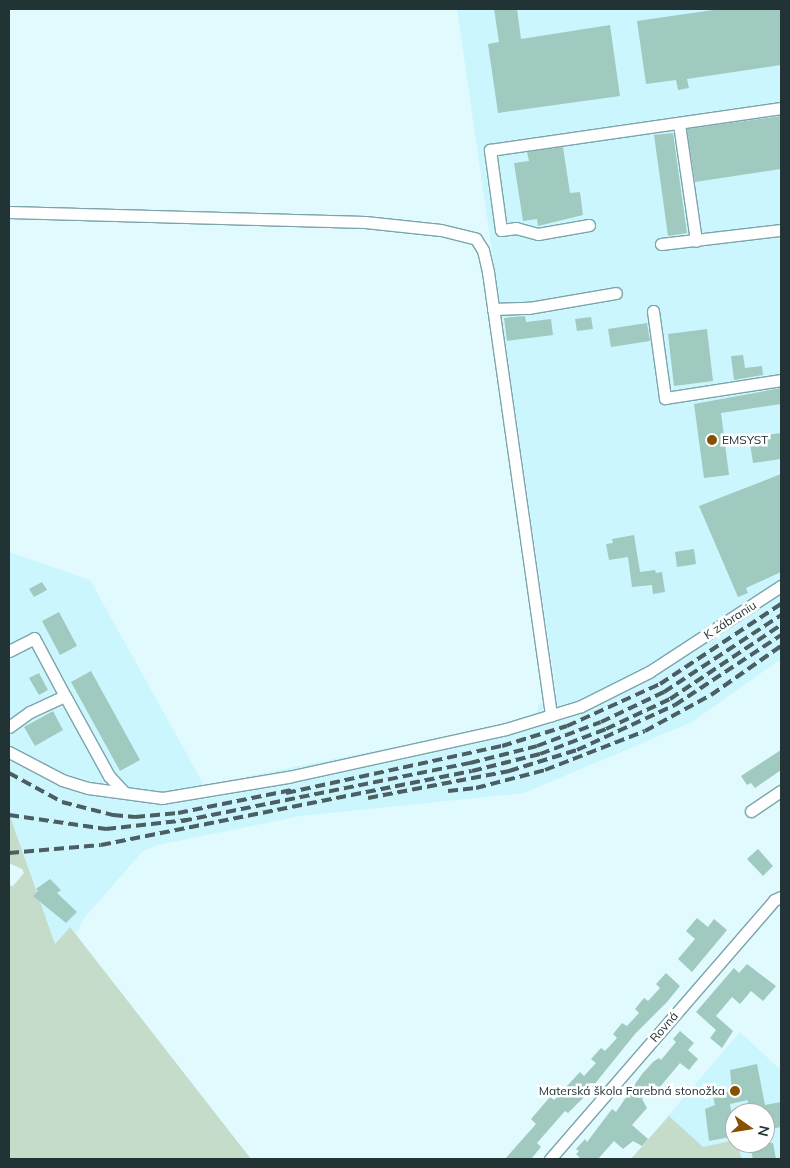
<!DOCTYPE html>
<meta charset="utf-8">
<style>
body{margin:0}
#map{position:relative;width:790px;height:1168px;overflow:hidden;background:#e1fafe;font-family:Mulish,sans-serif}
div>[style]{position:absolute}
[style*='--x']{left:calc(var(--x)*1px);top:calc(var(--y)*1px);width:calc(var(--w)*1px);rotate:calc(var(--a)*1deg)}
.built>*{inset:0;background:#ccf6fd}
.green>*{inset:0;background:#c5dcca}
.building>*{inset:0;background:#a0c9c0}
.roads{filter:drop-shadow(1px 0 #7ca4ab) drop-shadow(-1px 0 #7ca4ab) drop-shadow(0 1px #7ca4ab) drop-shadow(0 -1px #7ca4ab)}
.minor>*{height:11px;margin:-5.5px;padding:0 5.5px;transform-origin:5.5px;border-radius:5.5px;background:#fff}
.rail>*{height:4px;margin-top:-2px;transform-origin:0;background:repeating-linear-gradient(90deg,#4b5e61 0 10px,transparent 0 15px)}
.dots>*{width:14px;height:14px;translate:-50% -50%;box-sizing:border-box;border:2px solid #fff;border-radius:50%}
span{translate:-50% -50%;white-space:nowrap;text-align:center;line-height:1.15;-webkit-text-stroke:5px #fff;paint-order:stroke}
.poi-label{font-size:12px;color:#223335}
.left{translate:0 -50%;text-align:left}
.right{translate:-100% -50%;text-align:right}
.street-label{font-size:12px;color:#223335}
.frame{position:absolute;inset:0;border:10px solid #223335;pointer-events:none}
.north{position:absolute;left:725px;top:1103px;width:50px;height:50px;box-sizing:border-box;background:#fff;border:1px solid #a7adae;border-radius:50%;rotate:103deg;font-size:14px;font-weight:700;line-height:20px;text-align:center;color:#223335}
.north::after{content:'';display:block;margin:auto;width:18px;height:22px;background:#875100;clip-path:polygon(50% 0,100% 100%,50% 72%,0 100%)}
</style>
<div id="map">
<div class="built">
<i style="clip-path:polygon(457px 9px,781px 9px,781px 659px,692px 722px,524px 793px,300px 816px,158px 845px,143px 851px,84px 918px,76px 934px,70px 927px,55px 944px,9px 812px,9px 552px,90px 580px,204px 785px,485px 729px,537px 713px,538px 705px,556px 693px)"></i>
<i style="clip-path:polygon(evenodd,740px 1032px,781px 1070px,781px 1159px,631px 1159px,740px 1032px,735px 1113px,765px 1113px,765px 1143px,735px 1143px,735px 1113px)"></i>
</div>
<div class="green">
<i style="clip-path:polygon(9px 813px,55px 944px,70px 927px,251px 1159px,9px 1159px,9px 885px,13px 886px,24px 873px,22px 869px,9px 863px)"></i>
<i style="clip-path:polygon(669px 1116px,703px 1147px,735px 1140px,742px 1159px,631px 1159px)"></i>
</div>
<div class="building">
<i style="clip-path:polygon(494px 9px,517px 9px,521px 39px,610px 25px,620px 96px,498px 113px,488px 44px,499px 42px)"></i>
<i style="clip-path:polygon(720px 9px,781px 9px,781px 65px,687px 79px,689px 88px,678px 90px,676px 80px,646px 84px,637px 21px)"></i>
<i style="clip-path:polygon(781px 116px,781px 169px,695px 182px,687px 129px)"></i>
<i style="clip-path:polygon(673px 133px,687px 233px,668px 236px,654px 135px)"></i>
<i style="clip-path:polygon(563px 147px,570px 193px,580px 192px,583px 215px,538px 226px,537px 219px,523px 221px,514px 163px,529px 161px,527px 152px)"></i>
<i style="clip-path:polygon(525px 316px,526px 322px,551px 319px,553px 335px,507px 341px,504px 318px)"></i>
<i style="clip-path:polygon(591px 317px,593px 329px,577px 331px,575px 319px)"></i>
<i style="clip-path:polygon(647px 323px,650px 341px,611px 347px,608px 329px)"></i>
<i style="clip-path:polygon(707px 329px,713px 381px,674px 386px,668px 334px)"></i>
<i style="clip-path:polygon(743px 355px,745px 368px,762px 366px,763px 375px,734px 380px,731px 356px)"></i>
<i style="clip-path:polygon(781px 388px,781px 404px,721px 413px,729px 475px,704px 478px,694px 404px)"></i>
<i style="clip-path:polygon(781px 433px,781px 459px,753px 463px,749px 437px)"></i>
<i style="clip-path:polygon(781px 474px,781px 572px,746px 588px,748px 593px,738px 597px,699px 506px)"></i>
<i style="clip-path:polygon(634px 535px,640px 572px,655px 570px,656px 573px,662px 572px,665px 592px,653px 594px,652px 585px,632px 587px,628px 557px,609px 560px,606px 544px,613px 543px,612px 539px)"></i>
<i style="clip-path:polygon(694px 549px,696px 564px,677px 567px,675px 552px)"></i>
<i style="clip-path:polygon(42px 582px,47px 590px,34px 597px,29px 589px)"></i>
<i style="clip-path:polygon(59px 612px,77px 646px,60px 655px,42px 621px)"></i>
<i style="clip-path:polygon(91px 671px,140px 760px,120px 771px,71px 682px)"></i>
<i style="clip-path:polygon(39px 673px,48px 690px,39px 695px,29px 678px)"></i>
<i style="clip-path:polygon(53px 711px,63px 730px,35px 746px,24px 727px)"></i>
<i style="clip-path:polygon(781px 750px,781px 770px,755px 788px,751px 783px,747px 785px,741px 776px)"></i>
<i style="clip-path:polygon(758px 849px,773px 866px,763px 876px,747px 859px)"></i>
<i style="clip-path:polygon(50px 879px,61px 890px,57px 893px,77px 912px,66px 923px,33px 896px,38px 891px,36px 889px)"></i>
<i style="clip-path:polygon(697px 918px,708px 927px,714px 919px,727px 930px,692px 972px,678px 959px,695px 939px,686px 931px)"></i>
<i style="clip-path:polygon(747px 964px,776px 986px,763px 1001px,751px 991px,740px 1004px,732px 997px,716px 1016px,733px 1031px,722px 1048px,710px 1038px,716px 1030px,696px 1012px,734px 968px,739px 973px)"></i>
<i style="clip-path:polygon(666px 973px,680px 986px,667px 1002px,635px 1034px,585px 1096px,568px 1113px,565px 1111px,537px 1143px,541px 1147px,531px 1159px,505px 1159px,536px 1124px,531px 1119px,550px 1097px,554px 1100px,580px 1072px,584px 1076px,596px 1063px,591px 1059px,601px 1048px,605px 1051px,617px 1038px,613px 1034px,622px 1023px,627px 1026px,639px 1013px,635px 1009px,644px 998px,648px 1001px,660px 988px,656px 984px)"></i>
<i style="clip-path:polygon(680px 1031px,694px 1043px,688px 1050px,698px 1059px,689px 1070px,680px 1063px,659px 1088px,654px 1084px,642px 1099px,647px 1108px,632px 1125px,648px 1139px,642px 1146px,633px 1141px,623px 1149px,614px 1141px,598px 1159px,581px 1159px,576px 1154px,579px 1151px,576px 1149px,585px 1139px,587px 1142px,612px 1109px,616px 1112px,642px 1074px,653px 1062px,659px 1058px,661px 1060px,676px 1042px,673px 1039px)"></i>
<i style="clip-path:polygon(757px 1064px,765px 1105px,781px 1102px,781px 1127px,765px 1130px,765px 1113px,746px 1113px,748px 1100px,730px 1104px,735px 1136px,709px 1141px,705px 1109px,715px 1105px,713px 1097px,718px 1094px,732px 1091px,730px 1070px)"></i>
<i style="clip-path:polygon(749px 1143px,773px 1143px,776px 1159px,753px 1159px)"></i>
</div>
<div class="roads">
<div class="minor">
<i style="--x:679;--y:124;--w:118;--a:81.7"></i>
<i style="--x:9;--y:212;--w:356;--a:1.6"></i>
<i style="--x:365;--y:222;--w:76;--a:6"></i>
<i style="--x:441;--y:230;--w:36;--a:14"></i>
<i style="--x:476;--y:239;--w:13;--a:58"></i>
<i style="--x:483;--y:250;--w:23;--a:77"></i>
<i style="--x:488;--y:272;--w:448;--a:81.9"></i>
<i style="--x:589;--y:225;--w:52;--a:170"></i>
<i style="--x:538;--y:234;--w:23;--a:-165"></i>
<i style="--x:516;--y:228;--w:15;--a:172"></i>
<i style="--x:501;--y:230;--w:81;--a:-97.8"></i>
<i style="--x:490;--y:150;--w:294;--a:-8.2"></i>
<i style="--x:661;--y:244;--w:121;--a:-6.7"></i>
<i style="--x:493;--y:309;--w:36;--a:-2"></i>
<i style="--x:529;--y:308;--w:88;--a:-9.8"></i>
<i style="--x:653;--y:311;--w:88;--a:82.1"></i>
<i style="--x:665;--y:398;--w:117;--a:-8.8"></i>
<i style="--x:9;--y:651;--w:28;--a:-27"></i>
<i style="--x:34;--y:638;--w:66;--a:61.9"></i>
<i style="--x:9;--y:727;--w:26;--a:-36"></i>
<i style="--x:30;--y:712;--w:38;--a:-25"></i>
<i style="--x:65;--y:696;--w:91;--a:61.2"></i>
<i style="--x:109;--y:776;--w:22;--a:47"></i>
<i style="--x:9;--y:752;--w:60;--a:27.8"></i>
<i style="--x:62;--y:780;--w:27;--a:17"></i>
<i style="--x:88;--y:788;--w:75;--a:7.7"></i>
<i style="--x:162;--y:798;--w:128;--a:-9.5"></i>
<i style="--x:288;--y:777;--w:223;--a:-12.4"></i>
<i style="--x:506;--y:729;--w:78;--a:-17"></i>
<i style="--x:581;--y:706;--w:76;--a:-26.6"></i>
<i style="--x:649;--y:672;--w:158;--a:-33.1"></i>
<i style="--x:751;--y:811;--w:36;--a:-34"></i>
<i style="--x:550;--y:1159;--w:342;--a:-49.1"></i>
<i style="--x:774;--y:900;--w:8;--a:-23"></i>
</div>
</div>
<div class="rail">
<i style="--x:9;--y:773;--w:60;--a:28.7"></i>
<i style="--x:62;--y:802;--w:53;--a:14.3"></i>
<i style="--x:113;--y:815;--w:22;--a:5"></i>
<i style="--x:135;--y:817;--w:43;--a:-5.3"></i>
<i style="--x:178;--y:813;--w:116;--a:-11.4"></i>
<i style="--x:448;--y:791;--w:28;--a:-6"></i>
<i style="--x:476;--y:788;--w:71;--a:-14.6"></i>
<i style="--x:545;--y:770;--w:107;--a:-21.3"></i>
<i style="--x:645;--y:731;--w:75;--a:-28.6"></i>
<i style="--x:711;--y:695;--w:85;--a:-35"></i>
<i style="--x:286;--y:793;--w:221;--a:-12.3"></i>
<i style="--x:502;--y:746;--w:68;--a:-17.1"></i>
<i style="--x:567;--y:726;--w:102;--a:-24.3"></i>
<i style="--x:660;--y:684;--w:145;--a:-33.5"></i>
<i style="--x:368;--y:798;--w:144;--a:-10.8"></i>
<i style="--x:509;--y:771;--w:71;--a:-17.2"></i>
<i style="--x:577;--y:750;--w:108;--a:-24.7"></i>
<i style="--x:675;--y:705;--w:127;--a:-33.4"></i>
<i style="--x:9;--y:815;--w:98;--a:8.2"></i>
<i style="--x:106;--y:829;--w:82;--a:-6.3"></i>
<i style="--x:182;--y:821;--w:294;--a:-11.4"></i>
<i style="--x:470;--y:763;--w:69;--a:-14.2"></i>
<i style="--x:537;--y:746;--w:68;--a:-20.6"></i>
<i style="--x:601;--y:722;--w:70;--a:-25.5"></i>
<i style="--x:664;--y:692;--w:140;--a:-33.3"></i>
<i style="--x:9;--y:853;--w:92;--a:-5"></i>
<i style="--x:101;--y:845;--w:378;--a:-11.3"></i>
<i style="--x:472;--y:771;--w:70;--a:-14"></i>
<i style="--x:540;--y:754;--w:71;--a:-20.7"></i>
<i style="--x:606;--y:729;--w:71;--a:-25.1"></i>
<i style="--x:670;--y:699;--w:133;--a:-33.7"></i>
</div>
<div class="dots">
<i style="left:712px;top:440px;background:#875100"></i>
<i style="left:735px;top:1091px;background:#875100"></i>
</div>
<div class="poi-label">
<span class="left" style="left:722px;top:440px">EMSYST</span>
<span class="right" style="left:725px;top:1091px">Materská škola Farebná stonožka</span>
</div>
<div class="street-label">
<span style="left:730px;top:620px;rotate:-33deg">K zábraniu</span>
<span style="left:664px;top:1027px;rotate:-49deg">Rovná</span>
</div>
<div class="frame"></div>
<div class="north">N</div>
</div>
